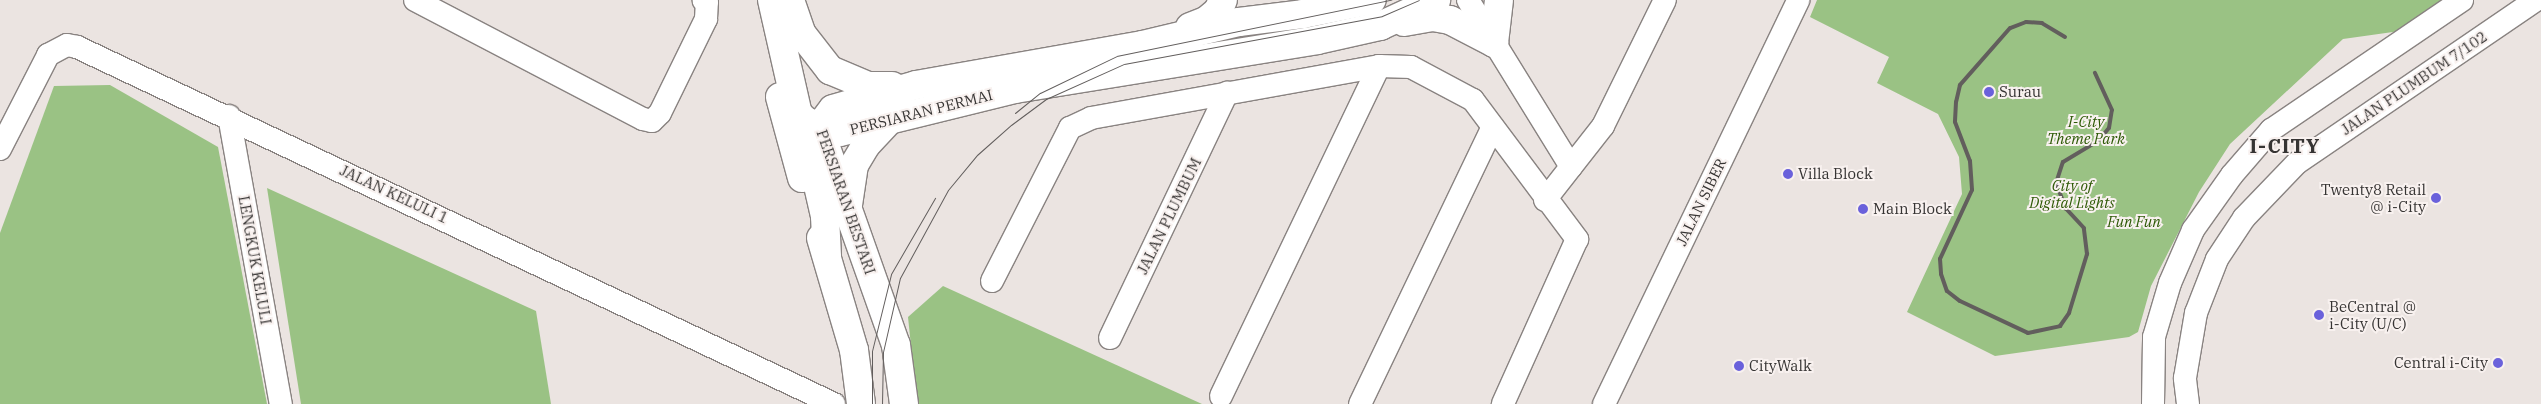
<!DOCTYPE html>
<style>
body{margin:0}
#map{position:relative;width:2541px;height:404px;overflow:hidden;background:#ebe4e1;font-family:"IBM Plex Serif",serif}
div>[style]{position:absolute}
[style*='--x']{left:calc(var(--x)*1px);top:calc(var(--y)*1px);width:calc(var(--w)*1px);rotate:calc(var(--a)*1deg)}
.green>*{inset:0;background:#9ac284}
.roads{filter:drop-shadow(1px 0 #898381) drop-shadow(-1px 0 #898381) drop-shadow(0 1px #898381) drop-shadow(0 -1px #898381)}
.minor>*{height:22px;margin:-11px;padding:0 11px;transform-origin:11px;border-radius:11px;background:#fff}
.major>*{height:28px;margin:-14px;padding:0 14px;transform-origin:14px;border-radius:14px;background:#fff}
.tram>*{height:1px;margin:-0.5px;padding:0 0.5px;transform-origin:0.5px;border-radius:0.5px;background:#625e5d}
.rail>*{height:4px;margin:-2px;padding:0 2px;transform-origin:2px;border-radius:2px;background:#625e5d}
.dots>*{width:14px;height:14px;translate:-50% -50%;box-sizing:border-box;border:2px solid #f8f1ef;border-radius:50%}
span{translate:-50% -50%;white-space:nowrap;text-align:center;line-height:1.15;-webkit-text-stroke:4px #f8f1ef;paint-order:stroke}
.street-label{font-size:15px;color:#363433}
.poi-label{font-size:15px;color:#363433}
.left{translate:0 -50%;text-align:left}
.right{translate:-100% -50%;text-align:right}
.park-label{font-size:15px;color:#2d5905;font-style:italic}
.district-label{font-size:20px;color:#363433;font-weight:700;letter-spacing:1px}
</style>
<div id="map">
<div class="green">
<i style="clip-path:polygon(1817px 0,2445px 0,2400px 31px,2343px 39px,2230px 144px,2199px 192px,2151px 286px,2138px 332px,2129px 337px,1995px 356px,1907px 312px,1962px 194px,1959px 157px,1938px 114px,1877px 83px,1889px 57px,1810px 17px)"></i>
<i style="clip-path:polygon(110px 85px,218px 147px,267px 404px,0 404px,0 233px,54px 86px)"></i>
<i style="clip-path:polygon(267px 188px,536px 311px,551px 404px,301px 404px)"></i>
<i style="clip-path:polygon(943px 286px,1202px 404px,917px 404px,908px 317px)"></i>
</div>
<div class="roads">
<div class="minor">
<i style="--x:415;--y:0;--w:257;--a:27.6"></i>
<i style="--x:643;--y:119;--w:9;--a:13"></i>
<i style="--x:652;--y:121;--w:11;--a:-45"></i>
<i style="--x:660;--y:113;--w:105;--a:-63.9"></i>
<i style="--x:706;--y:19;--w:17;--a:-87"></i>
<i style="--x:707;--y:2;--w:4;--a:-153"></i>
<i style="--x:1468;--y:0;--w:196;--a:58.3"></i>
<i style="--x:229;--y:116;--w:293;--a:79.8"></i>
<i style="--x:0;--y:149;--w:106;--a:-62.9"></i>
<i style="--x:48;--y:55;--w:21;--a:-28"></i>
<i style="--x:67;--y:45;--w:10;--a:11"></i>
<i style="--x:77;--y:47;--w:837;--a:25.25"></i>
<i style="--x:1545;--y:200;--w:94;--a:-51.9"></i>
<i style="--x:1603;--y:126;--w:140;--a:-63.8"></i>
<i style="--x:992;--y:281;--w:172;--a:-63"></i>
<i style="--x:1070;--y:128;--w:23;--a:-25"></i>
<i style="--x:1091;--y:118;--w:293;--a:-10.2"></i>
<i style="--x:1379;--y:66;--w:32;--a:2"></i>
<i style="--x:1411;--y:67;--w:70;--a:28"></i>
<i style="--x:1473;--y:100;--w:174;--a:53.2"></i>
<i style="--x:1577;--y:239;--w:181;--a:114.2"></i>
<i style="--x:1110;--y:338;--w:272;--a:-64.5"></i>
<i style="--x:1221;--y:396;--w:366;--a:-64.4"></i>
<i style="--x:1360;--y:404;--w:307;--a:-64.4"></i>
<i style="--x:1604;--y:404;--w:448;--a:-64.3"></i>
<i style="--x:2153;--y:404;--w:67;--a:-89.1"></i>
<i style="--x:2154;--y:337;--w:56;--a:-73.5"></i>
<i style="--x:2170;--y:283;--w:58;--a:-66.5"></i>
<i style="--x:2193;--y:230;--w:67;--a:-54.7"></i>
<i style="--x:2232;--y:175;--w:60;--a:-49.1"></i>
<i style="--x:2271;--y:130;--w:231;--a:-34.2"></i>
<i style="--x:2188;--y:404;--w:26;--a:-97"></i>
<i style="--x:2185;--y:378;--w:66;--a:-80.4"></i>
<i style="--x:2196;--y:313;--w:58;--a:-68.7"></i>
<i style="--x:2217;--y:259;--w:49;--a:-56.6"></i>
<i style="--x:2244;--y:218;--w:76;--a:-46.1"></i>
<i style="--x:2297;--y:163;--w:289;--a:-34.3"></i>
</div>
<div class="major">
<i style="--x:772;--y:0;--w:117;--a:77.2"></i>
<i style="--x:798;--y:114;--w:12;--a:42"></i>
<i style="--x:807;--y:122;--w:34;--a:17"></i>
<i style="--x:840;--y:132;--w:180;--a:-13.8"></i>
<i style="--x:1015;--y:89;--w:306;--a:-9.2"></i>
<i style="--x:1317;--y:40;--w:65;--a:-12.5"></i>
<i style="--x:1380;--y:26;--w:62;--a:-24.9"></i>
<i style="--x:790;--y:0;--w:36;--a:71"></i>
<i style="--x:802;--y:34;--w:46;--a:52.1"></i>
<i style="--x:830;--y:70;--w:41;--a:22.8"></i>
<i style="--x:868;--y:86;--w:24;--a:0"></i>
<i style="--x:1404;--y:22;--w:29;--a:-10"></i>
<i style="--x:1433;--y:17;--w:17;--a:10"></i>
<i style="--x:1450;--y:20;--w:50;--a:27.6"></i>
<i style="--x:1494;--y:43;--w:43;--a:-83.4"></i>
<i style="--x:1190;--y:27;--w:17;--a:-21"></i>
<i style="--x:1206;--y:21;--w:16;--a:-40"></i>
<i style="--x:1218;--y:11;--w:12;--a:-66"></i>
<i style="--x:780;--y:97;--w:84;--a:74.8"></i>
<i style="--x:824;--y:142;--w:215;--a:70.5"></i>
<i style="--x:896;--y:345;--w:60;--a:82.3"></i>
<i style="--x:848;--y:205;--w:40;--a:-81.5"></i>
<i style="--x:854;--y:165;--w:23;--a:-59"></i>
<i style="--x:866;--y:145;--w:33;--a:-47"></i>
<i style="--x:821;--y:238;--w:117;--a:73.6"></i>
<i style="--x:854;--y:350;--w:54;--a:82.6"></i>
<i style="--x:827;--y:256;--w:40;--a:-92.9"></i>
<i style="--x:825;--y:216;--w:63;--a:-102.9"></i>
<i style="--x:811;--y:155;--w:17;--a:-90"></i>
<i style="--x:811;--y:138;--w:36;--a:-53"></i>
<i style="--x:833;--y:109;--w:86;--a:-16.1"></i>
<i style="--x:916;--y:85;--w:230;--a:-10"></i>
<i style="--x:1142;--y:45;--w:100;--a:-13.3"></i>
<i style="--x:1239;--y:22;--w:64;--a:-7.1"></i>
<i style="--x:1303;--y:14;--w:70;--a:-11.5"></i>
</div>
</div>
<div class="tram">
<i style="--x:1015;--y:113;--w:32;--a:-39"></i>
<i style="--x:1040;--y:93;--w:85;--a:-25.7"></i>
<i style="--x:1117;--y:56;--w:280;--a:-11.6"></i>
<i style="--x:872;--y:404;--w:53;--a:-90"></i>
<i style="--x:872;--y:351;--w:79;--a:-76.1"></i>
<i style="--x:891;--y:274;--w:88;--a:-59.9"></i>
<i style="--x:882;--y:404;--w:52;--a:-88.9"></i>
<i style="--x:883;--y:352;--w:76;--a:-77.1"></i>
<i style="--x:900;--y:278;--w:100;--a:-61.4"></i>
<i style="--x:948;--y:190;--w:45;--a:-50.4"></i>
<i style="--x:977;--y:155;--w:45;--a:-41.4"></i>
<i style="--x:1011;--y:125;--w:44;--a:-36.6"></i>
<i style="--x:1046;--y:99;--w:85;--a:-24.2"></i>
<i style="--x:1124;--y:64;--w:262;--a:-10.5"></i>
<i style="--x:1382;--y:16;--w:40;--a:-23.4"></i>
</div>
<div class="rail">
<i style="--x:2065;--y:37;--w:27;--a:-149"></i>
<i style="--x:2042;--y:23;--w:16;--a:-176"></i>
<i style="--x:2026;--y:22;--w:17;--a:159"></i>
<i style="--x:2010;--y:28;--w:76;--a:131.3"></i>
<i style="--x:1960;--y:85;--w:17;--a:103"></i>
<i style="--x:1956;--y:102;--w:20;--a:93"></i>
<i style="--x:1955;--y:122;--w:42;--a:69"></i>
<i style="--x:1970;--y:161;--w:29;--a:86"></i>
<i style="--x:1972;--y:190;--w:76;--a:114.9"></i>
<i style="--x:1940;--y:259;--w:15;--a:86"></i>
<i style="--x:1941;--y:274;--w:18;--a:71"></i>
<i style="--x:1947;--y:291;--w:16;--a:38"></i>
<i style="--x:1960;--y:301;--w:75;--a:25.2"></i>
<i style="--x:2028;--y:333;--w:33;--a:-12"></i>
<i style="--x:2060;--y:326;--w:16;--a:-55"></i>
<i style="--x:2069;--y:313;--w:62;--a:-73"></i>
<i style="--x:2087;--y:254;--w:26;--a:-97"></i>
<i style="--x:2084;--y:228;--w:26;--a:-133"></i>
<i style="--x:2066;--y:209;--w:28;--a:-111"></i>
<i style="--x:2056;--y:183;--w:22;--a:-72"></i>
<i style="--x:2063;--y:162;--w:41;--a:-31"></i>
<i style="--x:2098;--y:141;--w:17;--a:-50"></i>
<i style="--x:2109;--y:128;--w:18;--a:-81"></i>
<i style="--x:2112;--y:110;--w:41;--a:-114.7"></i>
</div>
<div class="dots">
<i style="left:1989px;top:92px;background:#6a61db"></i>
<i style="left:1788px;top:174px;background:#6a61db"></i>
<i style="left:2436px;top:198px;background:#6a61db"></i>
<i style="left:1863px;top:209px;background:#6a61db"></i>
<i style="left:2319px;top:315px;background:#6a61db"></i>
<i style="left:2498px;top:363px;background:#6a61db"></i>
<i style="left:1739px;top:366px;background:#6a61db"></i>
</div>
<div class="street-label">
<span style="left:2414px;top:83px;rotate:-34deg">JALAN PLUMBUM 7/102</span>
<span style="left:921px;top:112px;rotate:-14deg">PERSIARAN PERMAI</span>
<span style="left:394px;top:194px;rotate:25deg">JALAN KELULI 1</span>
<span style="left:846px;top:202px;rotate:71deg">PERSIARAN BESTARI</span>
<span style="left:1701px;top:202px;rotate:-64deg">JALAN SIBER</span>
<span style="left:1169px;top:216px;rotate:-64deg">JALAN PLUMBUM</span>
<span style="left:255px;top:260px;rotate:80deg">LENGKUK KELULI</span>
</div>
<div class="poi-label">
<span class="left" style="left:1999px;top:92px">Surau</span>
<span class="left" style="left:1798px;top:174px">Villa Block</span>
<span class="right" style="left:2426px;top:198px">Twenty8 Retail<br>@ i-City</span>
<span class="left" style="left:1873px;top:209px">Main Block</span>
<span class="left" style="left:2329px;top:315px">BeCentral @<br>i-City (U/C)</span>
<span class="right" style="left:2488px;top:363px">Central i-City</span>
<span class="left" style="left:1749px;top:366px">CityWalk</span>
</div>
<div class="park-label">
<span style="left:2086px;top:130px">I-City<br>Theme Park</span>
<span style="left:2072px;top:194px">City of<br>Digital Lights</span>
<span style="left:2134px;top:222px">Fun Fun</span>
</div>
<div class="district-label">
<span style="left:2285px;top:145px">I-CITY</span>
</div>
</div>
